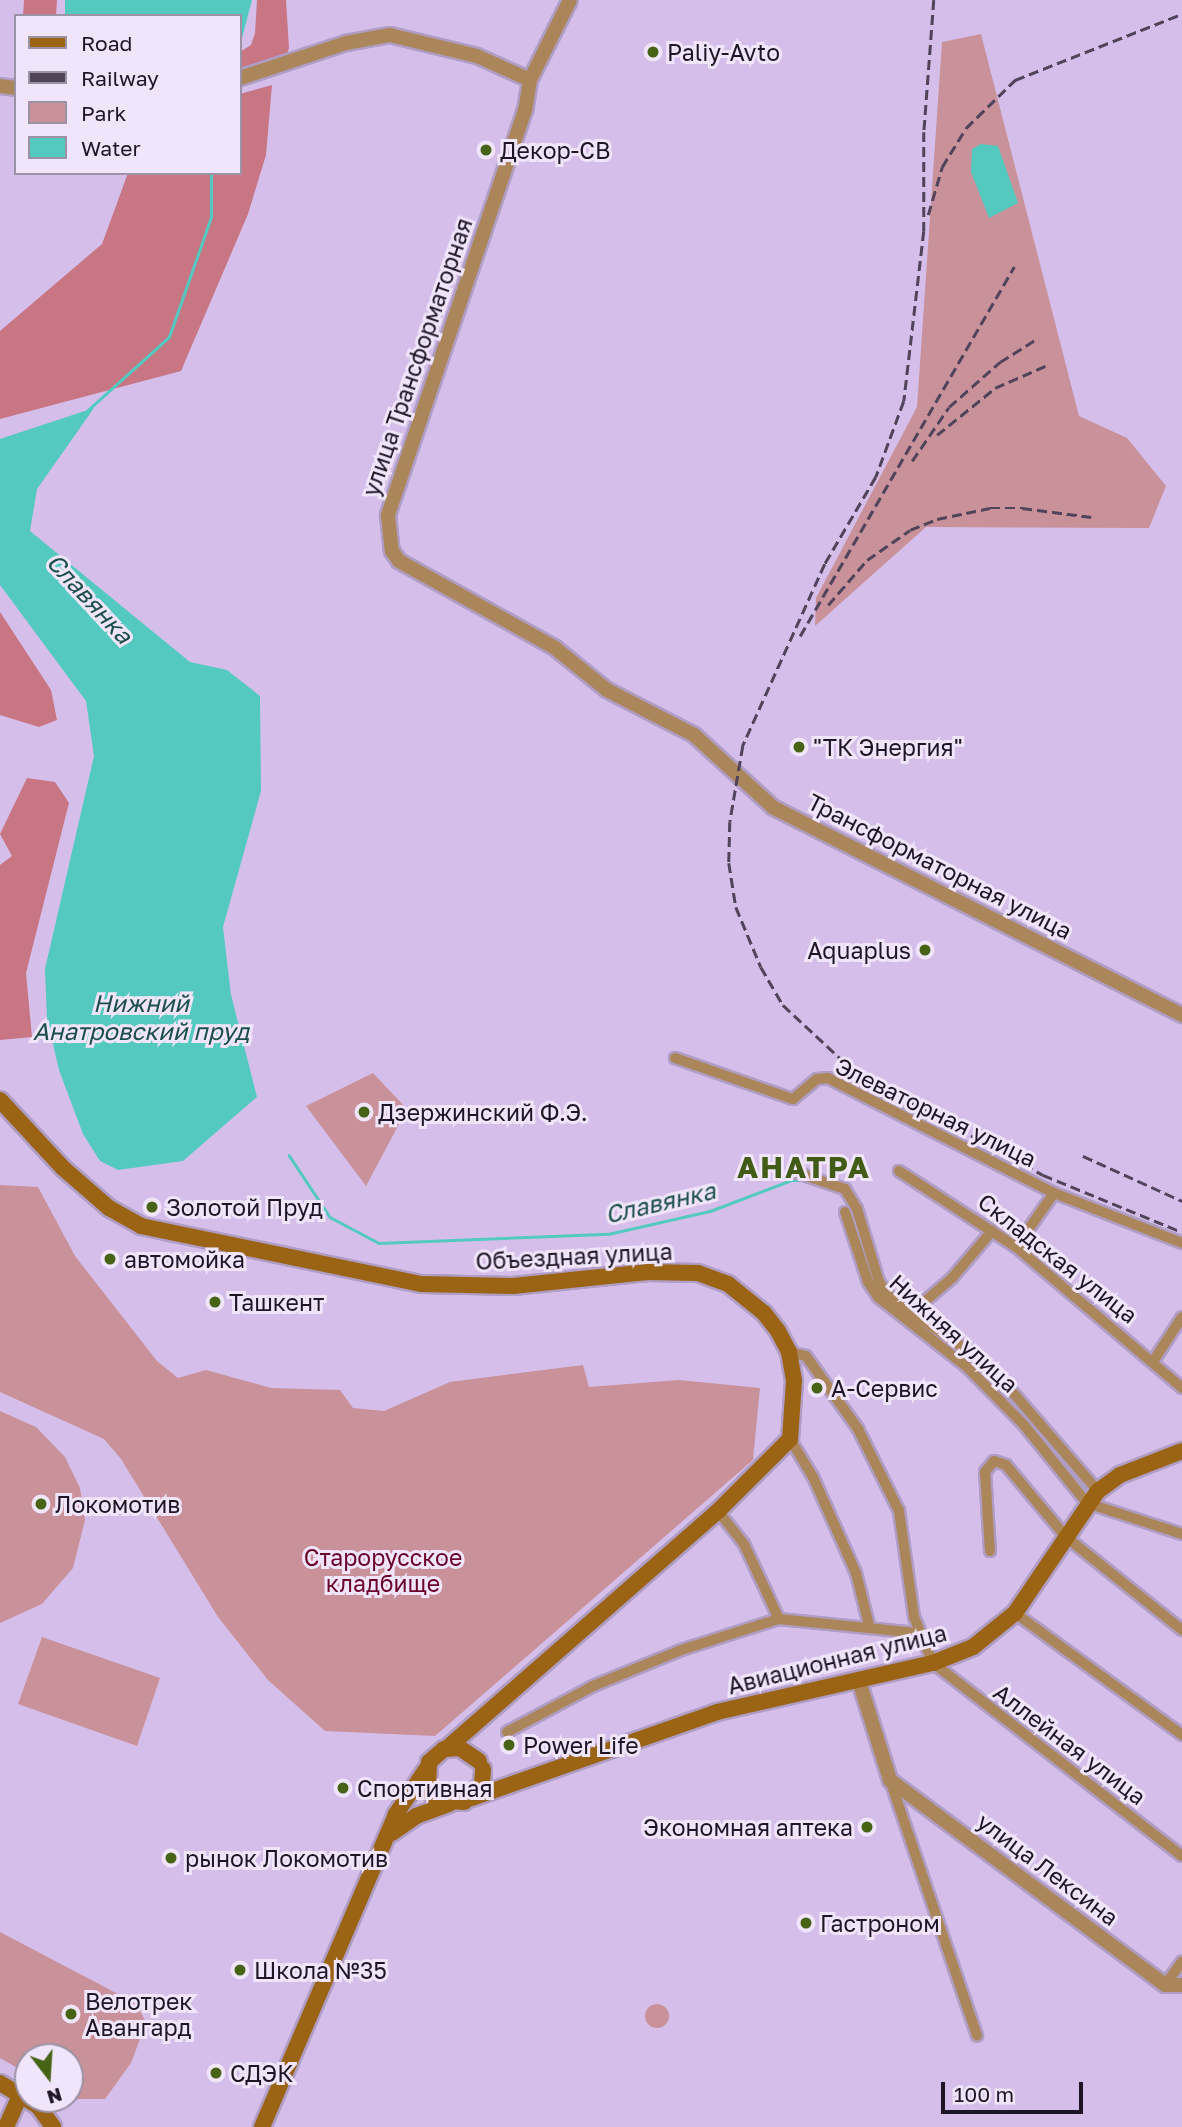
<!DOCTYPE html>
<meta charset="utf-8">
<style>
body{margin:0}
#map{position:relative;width:1182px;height:2127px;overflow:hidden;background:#d5bfea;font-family:"Golos Text",sans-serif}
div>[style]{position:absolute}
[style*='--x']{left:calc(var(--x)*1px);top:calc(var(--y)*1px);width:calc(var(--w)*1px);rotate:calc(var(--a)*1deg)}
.green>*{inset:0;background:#c9919a}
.round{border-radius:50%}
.forest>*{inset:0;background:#c87584}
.water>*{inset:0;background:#54c9c0}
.stream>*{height:2.5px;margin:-1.25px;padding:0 1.25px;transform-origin:1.25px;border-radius:1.25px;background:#54c9c0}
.roads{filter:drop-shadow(2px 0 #b09dc3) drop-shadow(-2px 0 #b09dc3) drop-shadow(0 2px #b09dc3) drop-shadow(0 -2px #b09dc3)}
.minor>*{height:10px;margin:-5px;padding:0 5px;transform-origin:5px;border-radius:5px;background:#ac865b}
.tertiary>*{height:14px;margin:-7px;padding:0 7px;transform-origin:7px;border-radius:7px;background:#ac865b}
.secondary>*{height:16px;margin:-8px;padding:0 8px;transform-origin:8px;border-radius:8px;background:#9b6314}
.rail>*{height:2.5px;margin-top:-1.25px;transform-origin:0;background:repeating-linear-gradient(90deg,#50435a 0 10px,transparent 0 15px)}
.dots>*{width:19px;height:19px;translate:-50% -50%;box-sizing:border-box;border:4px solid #f0e5fb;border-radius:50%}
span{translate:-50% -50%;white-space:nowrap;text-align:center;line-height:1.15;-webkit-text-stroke:6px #f0e5fb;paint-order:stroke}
.poi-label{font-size:23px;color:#1e1525}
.left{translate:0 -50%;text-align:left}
.right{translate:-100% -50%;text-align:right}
.street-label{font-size:23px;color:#1e1525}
.park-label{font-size:23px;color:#6a0028}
.water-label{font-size:24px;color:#1c4f4b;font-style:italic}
.district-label{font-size:30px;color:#425c17;font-weight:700;letter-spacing:2px}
.legend{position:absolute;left:14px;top:14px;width:228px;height:161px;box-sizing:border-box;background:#f0e5fb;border:2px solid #9c92a5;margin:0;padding:9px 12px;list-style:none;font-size:21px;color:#1e1525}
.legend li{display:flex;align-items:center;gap:14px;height:35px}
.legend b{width:35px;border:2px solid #9c92a5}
.north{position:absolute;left:14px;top:2043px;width:70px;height:70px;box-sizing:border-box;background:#f0e5fb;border:2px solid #9c92a5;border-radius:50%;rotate:163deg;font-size:19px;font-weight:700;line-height:28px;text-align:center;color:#1e1525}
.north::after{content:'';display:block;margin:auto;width:24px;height:32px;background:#466316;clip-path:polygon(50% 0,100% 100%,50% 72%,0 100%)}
.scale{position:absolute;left:941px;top:2082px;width:142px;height:32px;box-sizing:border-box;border:4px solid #1e1525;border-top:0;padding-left:9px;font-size:21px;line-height:24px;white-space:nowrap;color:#1e1525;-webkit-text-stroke:5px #f0e5fb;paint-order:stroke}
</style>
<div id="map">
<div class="green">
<i style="clip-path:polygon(981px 34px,1079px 416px,1127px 438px,1166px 486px,1149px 528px,926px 527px,815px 626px,816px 598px,917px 407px,942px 42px)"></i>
<i style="clip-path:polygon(373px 1073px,407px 1109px,366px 1186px,306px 1106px)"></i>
<i style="clip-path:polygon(0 1185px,38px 1187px,75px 1256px,157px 1361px,178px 1378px,206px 1370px,271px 1388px,340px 1390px,353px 1408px,384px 1411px,450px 1382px,583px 1365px,589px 1387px,679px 1380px,760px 1388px,753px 1460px,435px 1736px,325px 1731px,268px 1680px,218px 1617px,121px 1459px,104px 1439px,0 1392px)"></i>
<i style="clip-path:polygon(0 1411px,36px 1427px,65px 1457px,80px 1488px,85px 1520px,73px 1568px,42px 1604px,0 1623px)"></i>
<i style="clip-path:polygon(42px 1637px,160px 1678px,137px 1746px,18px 1704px)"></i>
<i style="clip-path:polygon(0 1932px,137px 2004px,146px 2023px,131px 2063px,105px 2099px,70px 2099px,70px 2057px,28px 2057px,28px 2074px,0 2058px)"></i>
<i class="round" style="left:645px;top:2004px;width:24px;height:24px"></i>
</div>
<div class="forest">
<i style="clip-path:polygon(24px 0,57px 0,56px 16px,23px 16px)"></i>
<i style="clip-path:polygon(257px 0,286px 0,289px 48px,287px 54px,240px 68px,240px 52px,251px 45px,255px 33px)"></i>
<i style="clip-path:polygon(272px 85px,266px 155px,248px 214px,181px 371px,0 419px,0 331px,102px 244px,128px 173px,240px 173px,240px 94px)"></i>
<i style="clip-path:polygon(0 612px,51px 690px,57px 720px,39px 727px,0 715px)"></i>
<i style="clip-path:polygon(27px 778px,55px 782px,69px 803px,26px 973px,32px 1037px,0 1040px,0 865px,12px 856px,0 834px)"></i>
</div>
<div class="water">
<i style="clip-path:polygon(65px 0,252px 0,240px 46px,240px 16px,65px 16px)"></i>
<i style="clip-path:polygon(981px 144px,998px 146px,1018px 203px,989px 218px,971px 172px,972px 149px)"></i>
<i style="clip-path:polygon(94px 408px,37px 489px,30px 531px,190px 662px,227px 670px,260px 696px,261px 791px,223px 927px,231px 995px,257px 1097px,183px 1161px,118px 1170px,100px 1161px,83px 1134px,59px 1070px,47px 1018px,45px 969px,94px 756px,86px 701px,0 585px,0 439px)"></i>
</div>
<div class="stream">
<i style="--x:88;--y:410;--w:109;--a:-42"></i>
<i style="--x:169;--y:337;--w:127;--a:-70.7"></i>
<i style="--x:211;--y:217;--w:44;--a:-90"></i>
<i style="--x:289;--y:1155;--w:74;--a:56.5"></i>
<i style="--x:330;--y:1217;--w:55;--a:28"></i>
<i style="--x:379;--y:1243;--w:229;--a:-2.3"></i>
<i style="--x:608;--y:1234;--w:105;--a:-12.7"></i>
<i style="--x:710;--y:1211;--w:85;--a:-20.8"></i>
<i style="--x:789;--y:1181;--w:19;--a:0"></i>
<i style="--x:845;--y:1198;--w:63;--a:71.6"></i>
<i style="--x:946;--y:1344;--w:30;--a:34"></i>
<i style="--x:971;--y:1361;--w:176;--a:48"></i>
</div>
<div class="roads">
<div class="minor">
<i style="--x:675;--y:1058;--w:125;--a:19.2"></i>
<i style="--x:793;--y:1099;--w:31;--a:-40"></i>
<i style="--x:817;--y:1079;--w:11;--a:-5"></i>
<i style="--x:828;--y:1078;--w:254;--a:27"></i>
<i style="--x:1054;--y:1193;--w:137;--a:21.3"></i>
<i style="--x:792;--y:1171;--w:56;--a:18.8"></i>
<i style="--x:845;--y:1189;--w:23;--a:59"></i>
<i style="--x:857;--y:1209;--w:76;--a:73.2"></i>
<i style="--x:879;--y:1282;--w:20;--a:53"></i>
<i style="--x:891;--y:1298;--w:101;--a:34.5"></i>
<i style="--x:974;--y:1355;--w:57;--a:44.3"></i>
<i style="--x:1015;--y:1395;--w:127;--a:49.2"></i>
<i style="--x:899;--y:1171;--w:140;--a:33"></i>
<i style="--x:1016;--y:1247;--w:218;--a:40.3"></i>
<i style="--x:845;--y:1212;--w:74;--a:71.8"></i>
<i style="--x:868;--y:1282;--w:18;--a:56"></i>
<i style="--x:878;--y:1297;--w:113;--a:38.2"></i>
<i style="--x:967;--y:1367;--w:81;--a:45.5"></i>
<i style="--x:1024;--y:1425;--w:100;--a:51.1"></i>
<i style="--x:1087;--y:1503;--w:100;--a:18.1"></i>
<i style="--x:1016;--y:1247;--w:66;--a:-54.9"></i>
<i style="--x:911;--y:1313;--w:54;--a:-40.5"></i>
<i style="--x:952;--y:1278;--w:62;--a:-49.6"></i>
<i style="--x:789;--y:1352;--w:17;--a:13"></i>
<i style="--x:806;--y:1356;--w:90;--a:54.5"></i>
<i style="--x:858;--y:1429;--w:92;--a:63.4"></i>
<i style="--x:899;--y:1511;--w:107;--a:81.9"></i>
<i style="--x:914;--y:1617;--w:50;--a:67.6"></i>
<i style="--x:933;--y:1663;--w:315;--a:37.8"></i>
<i style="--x:1154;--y:1360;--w:51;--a:-56.9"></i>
<i style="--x:790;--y:1439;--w:44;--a:58.8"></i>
<i style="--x:813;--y:1477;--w:105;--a:65.9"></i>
<i style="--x:856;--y:1573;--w:54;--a:76"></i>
<i style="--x:718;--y:1511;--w:42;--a:51.8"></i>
<i style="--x:744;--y:1544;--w:83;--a:65"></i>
<i style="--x:990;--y:1551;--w:79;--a:-93.6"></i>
<i style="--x:985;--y:1472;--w:14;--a:-51"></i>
<i style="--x:994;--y:1461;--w:13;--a:18"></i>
<i style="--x:1006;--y:1465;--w:94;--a:50.2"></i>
<i style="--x:1066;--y:1537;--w:149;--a:38.7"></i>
<i style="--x:1015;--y:1613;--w:207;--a:36.1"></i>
<i style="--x:507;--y:1732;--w:98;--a:-28.1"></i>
<i style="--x:593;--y:1686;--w:95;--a:-22.2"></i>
<i style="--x:681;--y:1650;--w:103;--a:-17.6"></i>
<i style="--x:779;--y:1619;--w:140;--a:5.8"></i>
<i style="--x:890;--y:1780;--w:270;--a:71.2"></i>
<i style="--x:1165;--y:1985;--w:29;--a:-54"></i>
</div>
<div class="tertiary">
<i style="--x:570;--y:0;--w:89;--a:116.6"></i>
<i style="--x:530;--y:80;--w:30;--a:99"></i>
<i style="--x:525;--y:110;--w:428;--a:108.7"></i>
<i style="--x:388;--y:515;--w:36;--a:84"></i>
<i style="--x:392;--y:551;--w:12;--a:55"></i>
<i style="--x:399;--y:561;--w:179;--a:29.1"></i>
<i style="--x:555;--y:648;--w:67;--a:38.9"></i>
<i style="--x:607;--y:690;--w:98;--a:27.3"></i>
<i style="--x:694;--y:735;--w:108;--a:42.4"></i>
<i style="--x:774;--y:808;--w:458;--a:26.9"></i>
<i style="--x:240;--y:78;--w:112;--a:-18.3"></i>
<i style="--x:346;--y:43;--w:45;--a:-10.3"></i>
<i style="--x:390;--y:35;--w:89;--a:13.6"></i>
<i style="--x:477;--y:56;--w:58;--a:24.4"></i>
<i style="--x:0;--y:86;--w:16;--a:7"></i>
<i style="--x:859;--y:1681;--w:104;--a:72.6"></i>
<i style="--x:890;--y:1780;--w:343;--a:36.7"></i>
<i style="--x:1165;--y:1985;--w:17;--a:0"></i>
</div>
<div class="secondary">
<i style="--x:0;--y:1100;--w:93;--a:47.2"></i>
<i style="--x:63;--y:1168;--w:61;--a:41"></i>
<i style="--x:109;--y:1208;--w:37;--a:29"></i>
<i style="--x:141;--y:1226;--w:286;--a:11.7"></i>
<i style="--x:421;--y:1284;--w:92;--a:1.2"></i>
<i style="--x:513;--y:1286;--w:136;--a:-5.9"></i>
<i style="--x:648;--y:1272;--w:50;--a:1.1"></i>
<i style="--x:698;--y:1273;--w:32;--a:20"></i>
<i style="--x:728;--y:1284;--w:46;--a:38.9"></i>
<i style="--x:764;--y:1313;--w:23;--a:52"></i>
<i style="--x:778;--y:1331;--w:24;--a:62"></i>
<i style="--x:789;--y:1352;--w:29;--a:80"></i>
<i style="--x:794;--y:1381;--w:58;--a:93.9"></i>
<i style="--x:790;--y:1439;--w:102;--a:135"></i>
<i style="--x:718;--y:1511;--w:360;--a:138.8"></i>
<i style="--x:479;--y:1761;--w:23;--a:-146"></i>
<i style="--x:460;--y:1748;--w:16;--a:176"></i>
<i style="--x:444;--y:1749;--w:20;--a:139"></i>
<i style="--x:429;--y:1762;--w:28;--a:92"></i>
<i style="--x:428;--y:1790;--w:16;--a:45"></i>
<i style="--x:439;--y:1801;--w:25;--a:2"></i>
<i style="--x:464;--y:1802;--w:25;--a:-45"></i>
<i style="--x:482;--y:1784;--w:15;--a:-86"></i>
<i style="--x:472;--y:1798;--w:260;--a:-19.3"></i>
<i style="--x:717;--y:1712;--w:221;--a:-12.8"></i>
<i style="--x:933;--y:1663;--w:43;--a:-21.8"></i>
<i style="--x:973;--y:1647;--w:54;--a:-39"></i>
<i style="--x:1015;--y:1613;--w:148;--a:-55.8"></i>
<i style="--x:1098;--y:1491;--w:27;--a:-36"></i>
<i style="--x:1120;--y:1475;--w:66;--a:-21.2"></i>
<i style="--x:392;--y:1833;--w:29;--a:-35"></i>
<i style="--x:416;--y:1816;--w:35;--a:-20"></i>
<i style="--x:0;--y:2083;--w:44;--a:31.2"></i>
<i style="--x:38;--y:2106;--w:26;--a:54"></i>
<i style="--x:6;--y:2127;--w:36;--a:-66"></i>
<i style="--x:262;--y:2127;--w:340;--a:-66.8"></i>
<i style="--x:396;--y:1814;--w:55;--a:-56"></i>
</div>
</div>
<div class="rail">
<i style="--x:934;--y:0;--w:132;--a:94.3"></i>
<i style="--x:924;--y:132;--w:99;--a:90"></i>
<i style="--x:924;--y:231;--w:171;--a:96.7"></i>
<i style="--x:904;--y:401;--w:81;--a:110.2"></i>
<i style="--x:876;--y:477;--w:101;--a:120.4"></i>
<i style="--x:825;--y:564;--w:200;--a:114.3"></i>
<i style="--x:743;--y:746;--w:77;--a:99.7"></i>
<i style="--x:730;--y:822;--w:41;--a:91.4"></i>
<i style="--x:729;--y:863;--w:45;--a:81"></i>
<i style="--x:736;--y:907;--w:65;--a:67.4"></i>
<i style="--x:761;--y:967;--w:44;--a:59.9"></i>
<i style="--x:783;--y:1005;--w:96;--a:42.9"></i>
<i style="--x:853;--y:1070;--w:217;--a:28.9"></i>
<i style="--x:1043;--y:1175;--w:150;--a:22.3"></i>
<i style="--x:928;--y:215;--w:50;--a:-73.7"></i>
<i style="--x:942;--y:167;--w:46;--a:-58.4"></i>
<i style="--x:966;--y:128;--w:69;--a:-44.4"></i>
<i style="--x:1015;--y:80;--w:180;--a:-21.6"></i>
<i style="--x:937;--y:435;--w:75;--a:-39"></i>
<i style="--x:995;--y:388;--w:55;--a:-23.7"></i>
<i style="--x:912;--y:461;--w:65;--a:-55.6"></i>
<i style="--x:949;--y:407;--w:68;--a:-41.4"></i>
<i style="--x:1000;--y:362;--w:45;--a:-32.3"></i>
<i style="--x:828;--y:605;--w:60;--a:-49.1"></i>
<i style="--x:867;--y:560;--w:52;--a:-34.9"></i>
<i style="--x:910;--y:530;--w:29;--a:-22"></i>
<i style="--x:937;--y:519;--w:54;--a:-11.7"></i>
<i style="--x:990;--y:508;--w:32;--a:0"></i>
<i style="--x:1022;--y:508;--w:70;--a:7.4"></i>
<i style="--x:800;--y:636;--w:427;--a:-59.9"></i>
<i style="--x:1083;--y:1156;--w:109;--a:24.4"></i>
</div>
<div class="dots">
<i style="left:653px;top:52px;background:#466316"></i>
<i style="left:486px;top:150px;background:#466316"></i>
<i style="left:799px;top:747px;background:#466316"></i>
<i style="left:925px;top:950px;background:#466316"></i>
<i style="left:364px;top:1112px;background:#466316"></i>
<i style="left:152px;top:1207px;background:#466316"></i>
<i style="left:110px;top:1259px;background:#466316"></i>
<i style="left:215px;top:1302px;background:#466316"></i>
<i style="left:817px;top:1388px;background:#466316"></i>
<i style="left:41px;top:1504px;background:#466316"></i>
<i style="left:509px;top:1745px;background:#466316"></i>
<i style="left:343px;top:1788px;background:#466316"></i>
<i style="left:867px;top:1827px;background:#466316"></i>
<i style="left:171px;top:1858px;background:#466316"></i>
<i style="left:806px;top:1923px;background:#466316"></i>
<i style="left:240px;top:1970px;background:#466316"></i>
<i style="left:71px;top:2014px;background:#466316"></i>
<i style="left:216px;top:2073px;background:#466316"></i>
</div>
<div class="poi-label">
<span class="left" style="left:667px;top:52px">Paliy-Avto</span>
<span class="left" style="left:500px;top:150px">Декор-СВ</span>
<span class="left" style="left:813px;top:747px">"ТК Энергия"</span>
<span class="right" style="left:911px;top:950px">Aquaplus</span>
<span class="left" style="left:378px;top:1112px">Дзержинский Ф.Э.</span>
<span class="left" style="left:166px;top:1207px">Золотой Пруд</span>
<span class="left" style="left:124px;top:1259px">автомойка</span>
<span class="left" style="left:229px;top:1302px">Ташкент</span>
<span class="left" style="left:831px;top:1388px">А-Сервис</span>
<span class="left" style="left:55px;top:1504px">Локомотив</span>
<span class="left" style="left:523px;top:1745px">Power Life</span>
<span class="left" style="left:357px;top:1788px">Спортивная</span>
<span class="right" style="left:853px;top:1827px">Экономная аптека</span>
<span class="left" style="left:185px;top:1858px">рынок Локомотив</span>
<span class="left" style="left:820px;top:1923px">Гастроном</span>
<span class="left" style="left:254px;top:1970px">Школа №35</span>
<span class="left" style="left:85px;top:2014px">Велотрек<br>Авангард</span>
<span class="left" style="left:230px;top:2073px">СДЭК</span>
</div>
<div class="street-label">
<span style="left:417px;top:357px;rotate:-71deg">улица Трансформаторная</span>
<span style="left:940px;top:866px;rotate:27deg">Трансформаторная улица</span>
<span style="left:936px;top:1112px;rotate:26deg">Элеваторная улица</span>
<span style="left:574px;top:1256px;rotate:-3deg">Объездная улица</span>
<span style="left:1058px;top:1258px;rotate:38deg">Складская улица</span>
<span style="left:954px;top:1333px;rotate:42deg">Нижняя улица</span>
<span style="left:837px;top:1659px;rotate:-14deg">Авиационная улица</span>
<span style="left:1070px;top:1744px;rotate:37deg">Аллейная улица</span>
<span style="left:1048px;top:1869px;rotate:37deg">улица Лексина</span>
</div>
<div class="park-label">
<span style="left:383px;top:1570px">Старорусское<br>кладбище</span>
</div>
<div class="water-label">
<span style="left:90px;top:598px;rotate:47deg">Славянка</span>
<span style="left:141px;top:1017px">Нижний<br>Анатровский пруд</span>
<span style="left:660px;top:1202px;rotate:-13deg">Славянка</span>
</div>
<div class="district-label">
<span style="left:804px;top:1167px">АНАТРА</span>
</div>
<ul class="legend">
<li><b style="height:9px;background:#9b6314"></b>Road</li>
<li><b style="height:9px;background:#50435a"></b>Railway</li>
<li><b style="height:19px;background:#c9919a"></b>Park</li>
<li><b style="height:19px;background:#54c9c0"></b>Water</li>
</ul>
<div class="north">N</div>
<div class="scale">100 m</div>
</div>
